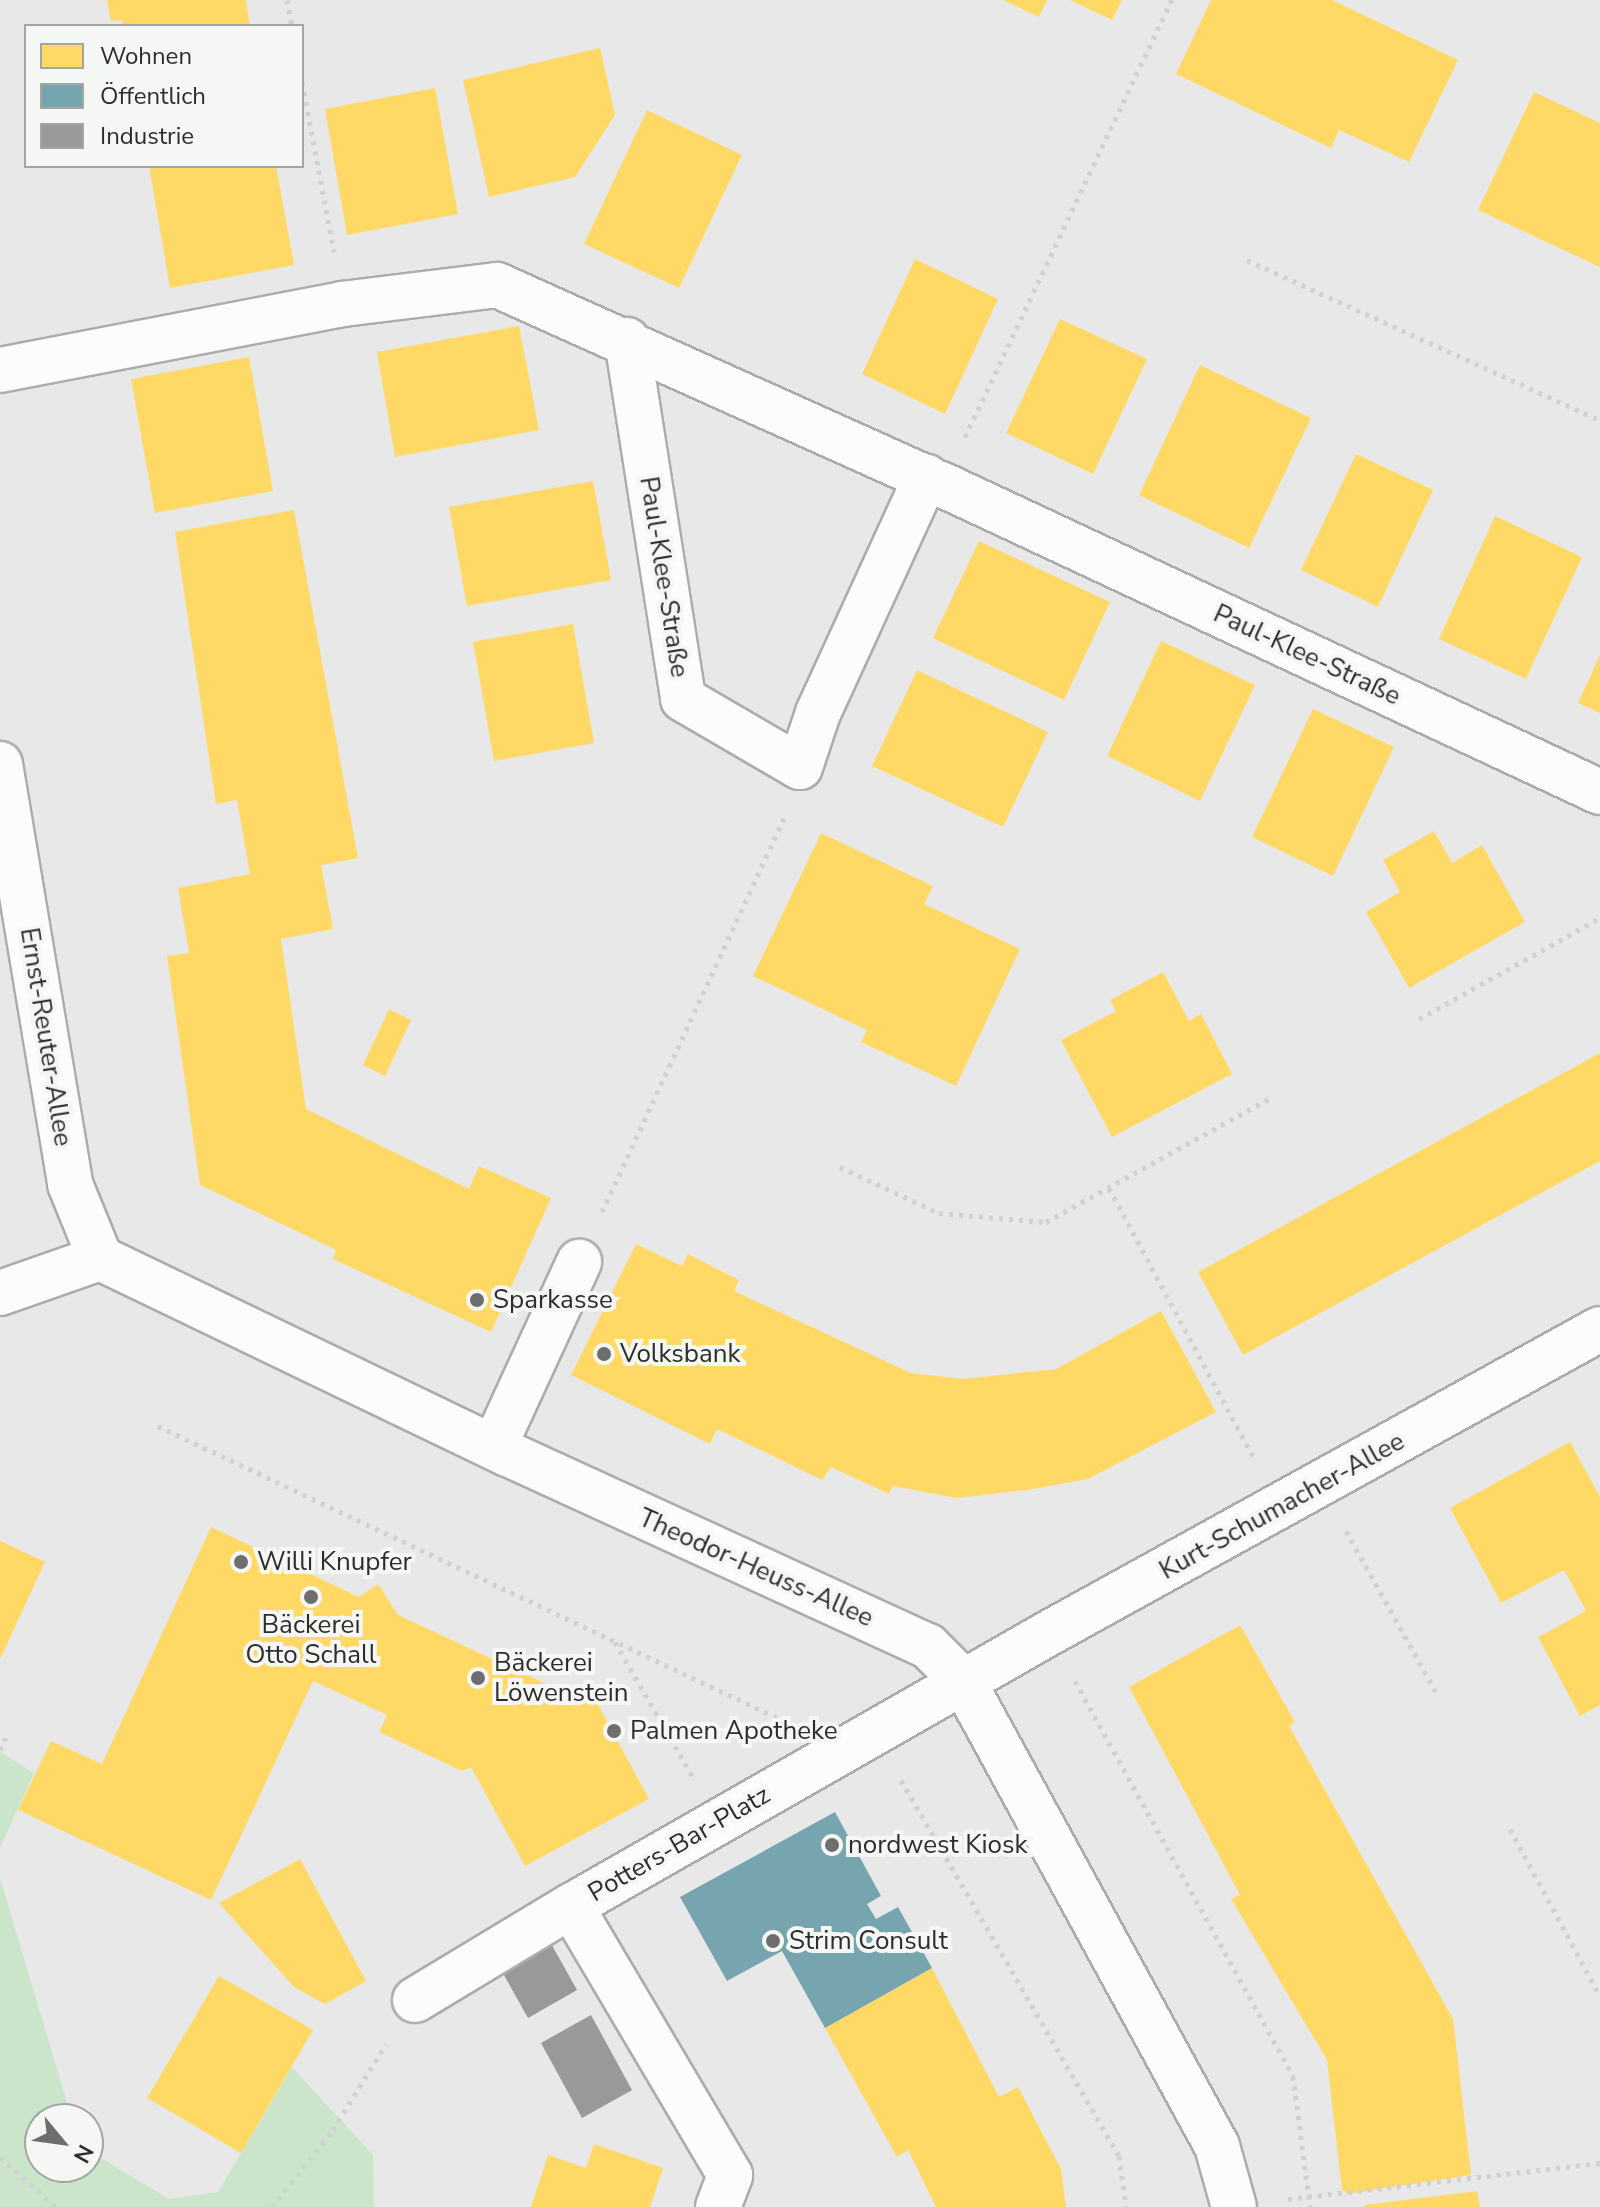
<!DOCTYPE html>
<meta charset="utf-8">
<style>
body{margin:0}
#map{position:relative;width:1600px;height:2207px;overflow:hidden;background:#e8e8e8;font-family:"Nunito Sans",sans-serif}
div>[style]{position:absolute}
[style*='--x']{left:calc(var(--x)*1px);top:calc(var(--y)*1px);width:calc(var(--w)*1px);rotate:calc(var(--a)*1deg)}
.green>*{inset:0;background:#cbe5cb}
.homes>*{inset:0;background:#ffd966}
.public>*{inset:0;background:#76a5af}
.industry>*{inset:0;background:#999}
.path>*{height:5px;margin-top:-2.5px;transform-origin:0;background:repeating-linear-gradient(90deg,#d0d1d0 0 4px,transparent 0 10px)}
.roads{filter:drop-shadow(2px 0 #acacac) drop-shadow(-2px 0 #acacac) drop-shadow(0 2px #acacac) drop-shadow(0 -2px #acacac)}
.minor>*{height:44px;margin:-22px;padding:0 22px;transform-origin:22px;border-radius:22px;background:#fcfcfc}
.dots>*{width:22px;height:22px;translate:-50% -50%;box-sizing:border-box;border:4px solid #f4f7f4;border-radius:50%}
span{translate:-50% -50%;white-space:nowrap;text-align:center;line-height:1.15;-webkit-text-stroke:8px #f4f7f4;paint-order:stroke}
.street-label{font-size:26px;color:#2c2d2c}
.poi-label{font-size:26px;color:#2c2d2c}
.left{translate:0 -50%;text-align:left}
.legend{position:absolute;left:24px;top:24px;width:280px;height:144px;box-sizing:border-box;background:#f4f7f4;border:2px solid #a4a6a4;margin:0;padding:10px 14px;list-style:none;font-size:24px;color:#2c2d2c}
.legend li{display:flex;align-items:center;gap:16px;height:40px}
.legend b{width:40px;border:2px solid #a4a6a4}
.north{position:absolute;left:24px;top:2103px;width:80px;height:80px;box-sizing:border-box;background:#f4f7f4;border:2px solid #a4a6a4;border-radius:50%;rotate:119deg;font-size:22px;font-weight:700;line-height:32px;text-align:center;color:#2c2d2c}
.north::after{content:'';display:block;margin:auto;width:28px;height:36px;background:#6e6e6e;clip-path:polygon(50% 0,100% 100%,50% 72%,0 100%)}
</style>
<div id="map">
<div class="green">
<i style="clip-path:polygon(0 1752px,34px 1773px,0 1848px)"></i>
<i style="clip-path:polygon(0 1878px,72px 2119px,40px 2119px,40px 2167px,88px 2167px,88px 2150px,169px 2199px,218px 2192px,292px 2067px,373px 2155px,374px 2207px,0 2207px)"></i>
</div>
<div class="homes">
<i style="clip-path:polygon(107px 0,246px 0,250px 26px,123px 26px,122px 20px,111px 21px)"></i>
<i style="clip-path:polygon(1003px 0,1047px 0,1039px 17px)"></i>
<i style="clip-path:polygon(1070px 0,1122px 0,1112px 20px)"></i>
<i style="clip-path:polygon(1211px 0,1332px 0,1458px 60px,1409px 162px,1339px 130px,1331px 148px,1176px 74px)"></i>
<i style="clip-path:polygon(600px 48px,615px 115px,575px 177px,489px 197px,463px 80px)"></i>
<i style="clip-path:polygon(435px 88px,458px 214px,347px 235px,325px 109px)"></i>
<i style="clip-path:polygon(1534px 92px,1600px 123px,1600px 267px,1478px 210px)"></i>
<i style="clip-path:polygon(647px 110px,742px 155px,679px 288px,584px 244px)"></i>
<i style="clip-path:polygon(149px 166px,276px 166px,294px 265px,170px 288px)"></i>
<i style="clip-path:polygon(915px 259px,998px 299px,945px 414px,862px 374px)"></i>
<i style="clip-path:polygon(1060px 319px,1147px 359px,1093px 474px,1006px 433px)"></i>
<i style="clip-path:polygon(519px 326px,539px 430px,395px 457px,377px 352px)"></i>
<i style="clip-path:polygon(249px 357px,273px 491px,155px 513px,131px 379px)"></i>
<i style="clip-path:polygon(1200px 365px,1311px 418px,1249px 548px,1139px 495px)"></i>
<i style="clip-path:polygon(1356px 454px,1433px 490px,1378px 607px,1301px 570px)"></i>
<i style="clip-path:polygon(593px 481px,611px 580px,467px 606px,449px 507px)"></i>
<i style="clip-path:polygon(294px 510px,358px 858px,321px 865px,333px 929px,281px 939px,306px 1109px,469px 1189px,479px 1166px,551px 1198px,491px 1332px,333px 1259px,336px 1250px,200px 1185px,167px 956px,189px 953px,178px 888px,250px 874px,237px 800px,216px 804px,175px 532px)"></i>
<i style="clip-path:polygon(1495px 516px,1582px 557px,1526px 679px,1439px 639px)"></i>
<i style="clip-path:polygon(979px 541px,1110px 602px,1064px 700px,933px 638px)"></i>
<i style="clip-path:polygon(573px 624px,594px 743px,494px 761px,473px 642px)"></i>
<i style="clip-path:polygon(1161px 641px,1255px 685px,1200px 801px,1107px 756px)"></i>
<i style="clip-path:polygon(1600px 655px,1600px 713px,1578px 703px)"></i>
<i style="clip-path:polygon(917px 670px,1048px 732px,1003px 827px,872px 766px)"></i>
<i style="clip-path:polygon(1313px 709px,1394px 747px,1333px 876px,1252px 837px)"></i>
<i style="clip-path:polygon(1434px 831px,1452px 863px,1482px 845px,1525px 922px,1409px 988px,1366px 912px,1400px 892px,1383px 860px)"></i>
<i style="clip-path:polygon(821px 833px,933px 886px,924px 904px,1020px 949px,956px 1086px,861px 1042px,867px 1030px,753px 976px)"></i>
<i style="clip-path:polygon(1163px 972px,1189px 1021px,1201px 1014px,1232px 1074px,1112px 1137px,1061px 1040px,1116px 1011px,1110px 1000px)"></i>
<i style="clip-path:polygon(389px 1009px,411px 1020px,385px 1076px,363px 1065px)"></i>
<i style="clip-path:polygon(1600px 1053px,1600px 1161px,1243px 1355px,1198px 1272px)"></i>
<i style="clip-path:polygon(636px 1244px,682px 1266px,688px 1254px,739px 1280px,734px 1291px,911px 1373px,963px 1379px,1056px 1369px,1161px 1311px,1216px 1412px,1088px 1479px,1028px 1490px,956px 1498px,893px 1486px,889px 1494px,831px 1467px,822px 1480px,717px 1429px,710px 1444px,571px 1375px)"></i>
<i style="clip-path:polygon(1570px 1442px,1600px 1497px,1600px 1705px,1580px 1716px,1538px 1637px,1586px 1611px,1564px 1570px,1501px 1603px,1450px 1508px)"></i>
<i style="clip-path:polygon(211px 1527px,359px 1597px,378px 1584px,398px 1615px,587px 1703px,595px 1699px,649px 1799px,525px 1866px,471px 1767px,462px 1771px,379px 1732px,387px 1715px,313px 1681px,211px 1900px,18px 1810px,51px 1741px,102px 1764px)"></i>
<i style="clip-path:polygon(0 1541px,45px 1562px,0 1659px)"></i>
<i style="clip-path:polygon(1240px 1625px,1295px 1722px,1289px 1726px,1453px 2019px,1471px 2175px,1348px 2194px,1342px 2190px,1327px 2060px,1231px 1899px,1240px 1895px,1129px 1687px)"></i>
<i style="clip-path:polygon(300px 1859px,366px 1981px,325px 2004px,294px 1987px,219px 1903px)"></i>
<i style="clip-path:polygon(932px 1968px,999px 2097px,1018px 2087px,1061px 2169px,1066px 2207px,936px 2207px,908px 2150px,897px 2157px,825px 2028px)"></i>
<i style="clip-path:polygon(219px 1976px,313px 2030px,241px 2153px,147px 2098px)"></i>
<i style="clip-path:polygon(594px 2144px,663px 2168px,650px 2207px,531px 2207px,548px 2155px,586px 2168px)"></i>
<i style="clip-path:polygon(1477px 2191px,1480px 2207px,1365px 2207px,1365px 2205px)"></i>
</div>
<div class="public">
<i style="clip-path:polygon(835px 1812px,881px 1896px,867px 1904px,876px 1919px,898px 1907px,932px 1968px,825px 2028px,782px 1951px,727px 1981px,680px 1897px)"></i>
</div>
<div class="industry">
<i style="clip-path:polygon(549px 1940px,577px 1990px,528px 2018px,500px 1968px)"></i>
<i style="clip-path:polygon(591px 2015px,632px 2090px,582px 2118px,541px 2043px)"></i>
</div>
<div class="path">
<i style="--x:287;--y:0;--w:26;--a:79"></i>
<i style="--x:302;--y:82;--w:173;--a:79.3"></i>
<i style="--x:1247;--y:260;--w:388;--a:24.4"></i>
<i style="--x:965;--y:437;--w:484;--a:-64.7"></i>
<i style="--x:1419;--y:1019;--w:207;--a:-29.2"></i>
<i style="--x:840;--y:1167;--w:109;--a:24.9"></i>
<i style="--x:939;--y:1213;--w:107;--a:4.8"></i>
<i style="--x:1046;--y:1222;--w:255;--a:-28.9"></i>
<i style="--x:1109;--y:1188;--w:304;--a:61.8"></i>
<i style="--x:602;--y:1212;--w:434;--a:-65.2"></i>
<i style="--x:158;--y:1426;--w:690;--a:25.23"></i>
<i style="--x:1346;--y:1531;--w:187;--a:60.8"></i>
<i style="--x:615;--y:1642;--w:155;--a:60.1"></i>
<i style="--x:1075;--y:1681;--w:451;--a:61.1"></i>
<i style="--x:1293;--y:2076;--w:132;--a:82.6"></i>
<i style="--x:0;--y:1750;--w:14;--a:-65"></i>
<i style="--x:901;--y:1780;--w:435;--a:59.9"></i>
<i style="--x:1119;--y:2156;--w:51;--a:82.2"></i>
<i style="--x:1510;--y:1829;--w:190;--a:61.7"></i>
<i style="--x:0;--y:2157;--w:75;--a:41.8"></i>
<i style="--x:1288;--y:2199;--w:314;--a:-6.6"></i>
<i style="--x:272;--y:2207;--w:98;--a:-51.6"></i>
<i style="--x:333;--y:2130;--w:101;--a:-58.4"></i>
</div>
<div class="roads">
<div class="minor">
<i style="--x:627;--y:340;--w:363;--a:81.1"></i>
<i style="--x:683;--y:699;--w:135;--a:30.2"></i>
<i style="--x:800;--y:767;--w:57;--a:-71.6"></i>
<i style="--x:818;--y:713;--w:260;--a:-65.4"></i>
<i style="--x:0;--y:370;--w:349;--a:-10.9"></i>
<i style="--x:343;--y:304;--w:155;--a:-7"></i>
<i style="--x:497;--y:285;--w:489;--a:24.2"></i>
<i style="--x:943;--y:485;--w:725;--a:25.05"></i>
<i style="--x:0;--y:764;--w:426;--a:80.5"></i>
<i style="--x:70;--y:1184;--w:80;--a:67.9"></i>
<i style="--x:0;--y:1293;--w:106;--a:-19.3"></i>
<i style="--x:100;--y:1258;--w:453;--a:25.7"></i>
<i style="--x:508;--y:1454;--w:462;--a:24.6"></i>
<i style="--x:928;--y:1646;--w:49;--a:45"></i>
<i style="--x:963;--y:1681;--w:530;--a:61.36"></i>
<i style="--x:1217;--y:2146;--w:63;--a:74.4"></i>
<i style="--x:494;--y:1447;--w:204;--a:-65.3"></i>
<i style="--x:415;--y:2000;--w:182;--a:-31.1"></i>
<i style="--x:718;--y:2207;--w:34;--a:-69"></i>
<i style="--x:730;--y:2175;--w:312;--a:-120.6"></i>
<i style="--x:571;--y:1906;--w:550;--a:-29.73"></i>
<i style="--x:1049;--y:1633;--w:629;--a:-28.89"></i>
</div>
</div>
<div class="dots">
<i style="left:477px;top:1300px;background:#6e6e6e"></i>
<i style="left:604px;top:1354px;background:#6e6e6e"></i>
<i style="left:241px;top:1562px;background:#6e6e6e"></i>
<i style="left:311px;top:1597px;background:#6e6e6e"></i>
<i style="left:478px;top:1678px;background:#6e6e6e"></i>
<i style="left:614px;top:1731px;background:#6e6e6e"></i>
<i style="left:832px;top:1845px;background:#6e6e6e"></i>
<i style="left:773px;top:1941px;background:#6e6e6e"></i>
</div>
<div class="street-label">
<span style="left:664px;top:577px;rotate:81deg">Paul-Klee-Straße</span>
<span style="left:1307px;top:655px;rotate:25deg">Paul-Klee-Straße</span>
<span style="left:46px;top:1037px;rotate:81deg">Ernst-Reuter-Allee</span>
<span style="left:1282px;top:1506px;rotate:-29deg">Kurt-Schumacher-Allee</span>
<span style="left:756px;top:1568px;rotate:24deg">Theodor-Heuss-Allee</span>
<span style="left:679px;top:1844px;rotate:-30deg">Potters-Bar-Platz</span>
</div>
<div class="poi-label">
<span class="left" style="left:493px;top:1300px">Sparkasse</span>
<span class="left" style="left:620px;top:1354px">Volksbank</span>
<span class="left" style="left:257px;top:1562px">Willi Knupfer</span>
<span style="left:311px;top:1640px">Bäckerei<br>Otto Schall</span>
<span class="left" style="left:494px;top:1678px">Bäckerei<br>Löwenstein</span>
<span class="left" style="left:630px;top:1731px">Palmen Apotheke</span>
<span class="left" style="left:848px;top:1845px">nordwest Kiosk</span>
<span class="left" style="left:789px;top:1941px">Strim Consult</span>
</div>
<ul class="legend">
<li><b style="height:22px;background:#ffd966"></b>Wohnen</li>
<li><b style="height:22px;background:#76a5af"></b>Öffentlich</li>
<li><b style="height:22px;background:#999"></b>Industrie</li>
</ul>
<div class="north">N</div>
</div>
